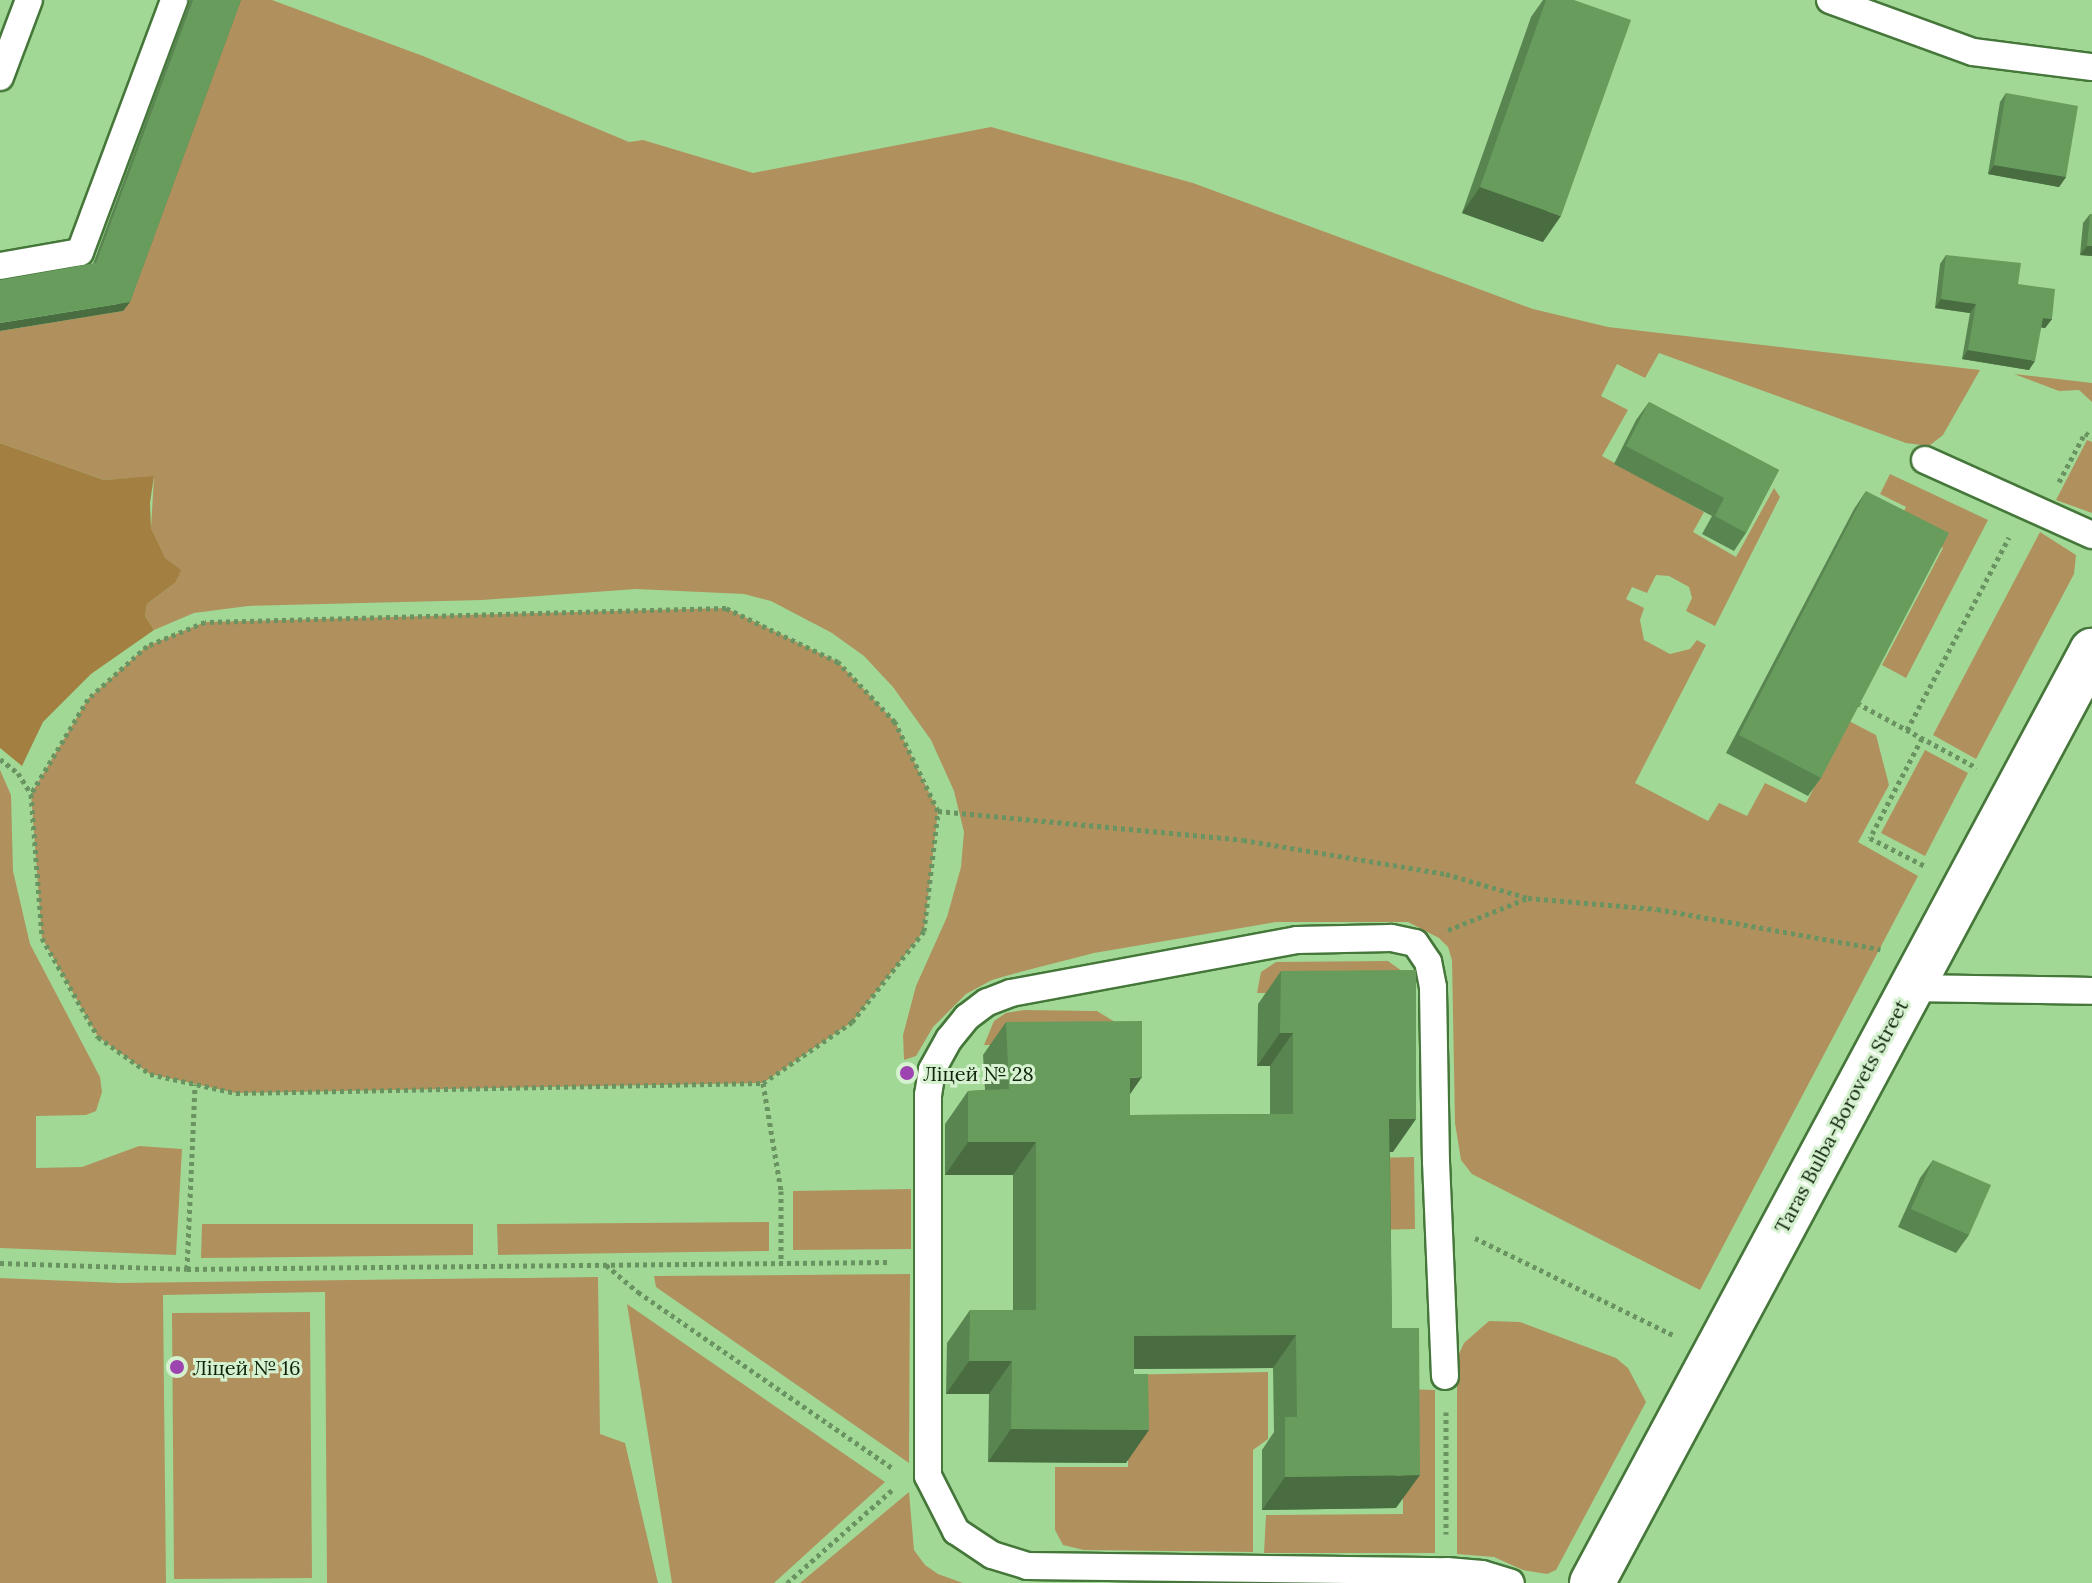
<!DOCTYPE html>
<meta charset="utf-8">
<style>
body{margin:0}
#map{position:relative;width:2092px;height:1583px;overflow:hidden;background:#a2d896;font-family:Lora,serif}
div>[style]{position:absolute}
[style*='--x']{left:calc(var(--x)*1px);top:calc(var(--y)*1px);width:calc(var(--w)*1px);rotate:calc(var(--a)*1deg)}
.green>*{inset:0;background:#b0915e}
.forest>*{inset:0;background:#a38042}
.path>*{height:5px;margin-top:-2.5px;transform-origin:0;background:repeating-linear-gradient(90deg,#699360 0 4px,transparent 0 8px)}
.roads{filter:drop-shadow(2px 0 #45773a) drop-shadow(-2px 0 #45773a) drop-shadow(0 2px #45773a) drop-shadow(0 -2px #45773a)}
.lane>*{height:26px;margin:-13px;padding:0 13px;transform-origin:13px;border-radius:13px;background:#fff}
.secondary>*{height:44px;margin:-22px;padding:0 22px;transform-origin:22px;border-radius:22px;background:#fff}
.wall>*{inset:0;background:#598650}
.shaded-wall>*{inset:0;background:#496d41}
.building>*{inset:0;background:#689c5d}
.dots>*{width:22px;height:22px;translate:-50% -50%;box-sizing:border-box;border:4px solid #d5f1cf;border-radius:50%}
span{translate:-50% -50%;white-space:nowrap;text-align:center;line-height:1.15;-webkit-text-stroke:6px #d5f1cf;paint-order:stroke}
.poi-label{font-size:20px;color:#0e2309}
.left{translate:0 -50%;text-align:left}
.street-label{font-size:20px;color:#0e2309}
</style>
<div id="map">
<div class="green">
<i style="clip-path:polygon(238px 0,272px 0,423px 56px,629px 142px,643px 140px,753px 173px,991px 127px,1193px 183px,1533px 309px,1608px 327px,1980px 370px,1943px 435px,1929px 446px,1906px 443px,1659px 353px,1645px 378px,1617px 364px,1601px 396px,1628px 410px,1602px 456px,1704px 512px,1693px 532px,1736px 557px,1774px 488px,1780px 497px,1715px 626px,1686px 611px,1692px 598px,1689px 587px,1669px 576px,1656px 575px,1647px 593px,1632px 587px,1626px 599px,1644px 608px,1640px 620px,1644px 640px,1670px 654px,1690px 649px,1697px 640px,1706px 645px,1635px 783px,1708px 821px,1719px 803px,1747px 816px,1765px 783px,1806px 803px,1849px 721px,1876px 735px,1889px 785px,1858px 842px,1918px 876px,1700px 1290px,1472px 1174px,1461px 1160px,1455px 1123px,1452px 960px,1448px 947px,1439px 938px,1408px 922px,1276px 922px,1094px 953px,1020px 972px,992px 980px,966px 994px,933px 1027px,916px 1056px,904px 1060px,903px 1035px,916px 986px,947px 917px,961px 867px,964px 832px,954px 791px,931px 740px,893px 687px,864px 656px,832px 633px,771px 601px,744px 594px,636px 589px,482px 600px,248px 606px,194px 613px,154px 630px,145px 616px,147px 604px,175px 583px,151px 528px,154px 477px,104px 480px,0 443px,0 331px,123px 311px)"></i>
<i style="clip-path:polygon(2014px 374px,2092px 383px,2092px 402px,2079px 390px,2059px 391px)"></i>
<i style="clip-path:polygon(2087px 440px,2092px 442px,2092px 513px,2056px 500px)"></i>
<i style="clip-path:polygon(1890px 474px,1988px 520px,1906px 678px,1882px 665px,1943px 548px,1897px 525px,1906px 507px,1880px 494px)"></i>
<i style="clip-path:polygon(2040px 532px,2076px 555px,2074px 574px,1976px 759px,1933px 735px)"></i>
<i style="clip-path:polygon(726px 608px,838px 662px,895px 722px,938px 811px,924px 931px,852px 1022px,763px 1083px,236px 1093px,150px 1074px,98px 1037px,42px 938px,31px 794px,88px 699px,147px 646px,205px 622px)"></i>
<i style="clip-path:polygon(1925px 750px,1968px 773px,1925px 856px,1881px 833px)"></i>
<i style="clip-path:polygon(0 770px,11px 795px,13px 871px,30px 944px,100px 1077px,102px 1092px,96px 1111px,86px 1115px,36px 1116px,36px 1168px,82px 1167px,139px 1146px,182px 1149px,176px 1255px,0 1248px)"></i>
<i style="clip-path:polygon(1388px 961px,1406px 974px,1401px 993px,1257px 993px,1261px 972px,1276px 962px)"></i>
<i style="clip-path:polygon(1024px 1010px,1097px 1011px,1115px 1022px,1117px 1045px,984px 1045px,994px 1021px,1006px 1013px)"></i>
<i style="clip-path:polygon(1414px 1157px,1415px 1229px,1375px 1230px,1374px 1158px)"></i>
<i style="clip-path:polygon(911px 1189px,911px 1249px,793px 1250px,793px 1191px)"></i>
<i style="clip-path:polygon(769px 1222px,769px 1251px,498px 1255px,497px 1224px)"></i>
<i style="clip-path:polygon(202px 1224px,473px 1224px,473px 1255px,201px 1258px)"></i>
<i style="clip-path:polygon(910px 1274px,909px 1463px,656px 1287px,654px 1276px)"></i>
<i style="clip-path:polygon(598px 1277px,600px 1434px,625px 1443px,658px 1583px,327px 1583px,325px 1292px,163px 1295px,166px 1583px,0 1583px,0 1278px,118px 1283px)"></i>
<i style="clip-path:polygon(627px 1304px,885px 1482px,774px 1583px,672px 1583px)"></i>
<i style="clip-path:polygon(310px 1312px,312px 1578px,174px 1579px,172px 1313px)"></i>
<i style="clip-path:polygon(1489px 1321px,1520px 1322px,1616px 1358px,1628px 1368px,1646px 1402px,1556px 1570px,1547px 1574px,1523px 1570px,1494px 1557px,1457px 1554px,1457px 1358px,1464px 1343px)"></i>
<i style="clip-path:polygon(1268px 1372px,1268px 1439px,1253px 1450px,1253px 1552px,1084px 1550px,1063px 1545px,1055px 1530px,1055px 1467px,1128px 1467px,1128px 1404px,1115px 1375px)"></i>
<i style="clip-path:polygon(1402px 1389px,1435px 1390px,1435px 1553px,1264px 1553px,1266px 1515px,1403px 1514px)"></i>
<i style="clip-path:polygon(909px 1492px,914px 1550px,925px 1565px,938px 1574px,963px 1583px,800px 1583px)"></i>
</div>
<div class="forest">
<i style="clip-path:polygon(0 443px,104px 480px,154px 476px,150px 503px,151px 528px,165px 558px,181px 570px,175px 583px,147px 604px,145px 616px,154px 630px,91px 674px,43px 722px,22px 766px,0 748px)"></i>
</div>
<div class="path">
<i style="--x:2059;--y:482;--w:55;--a:-62"></i>
<i style="--x:2085;--y:433;--w:8;--a:30"></i>
<i style="--x:1857;--y:703;--w:136;--a:28.4"></i>
<i style="--x:1907;--y:730;--w:218;--a:-62.1"></i>
<i style="--x:1922;--y:738;--w:113;--a:117.5"></i>
<i style="--x:1870;--y:838;--w:64;--a:27"></i>
<i style="--x:0;--y:759;--w:23;--a:38"></i>
<i style="--x:18;--y:773;--w:25;--a:58"></i>
<i style="--x:31;--y:794;--w:144;--a:85.6"></i>
<i style="--x:42;--y:938;--w:114;--a:60.5"></i>
<i style="--x:98;--y:1037;--w:64;--a:35.4"></i>
<i style="--x:150;--y:1074;--w:88;--a:12.5"></i>
<i style="--x:236;--y:1093;--w:527;--a:-1.09"></i>
<i style="--x:763;--y:1083;--w:108;--a:-34.4"></i>
<i style="--x:852;--y:1022;--w:116;--a:-51.6"></i>
<i style="--x:924;--y:931;--w:121;--a:-83.3"></i>
<i style="--x:938;--y:811;--w:99;--a:-115.8"></i>
<i style="--x:895;--y:722;--w:83;--a:-133.5"></i>
<i style="--x:838;--y:662;--w:124;--a:-154.3"></i>
<i style="--x:726;--y:608;--w:521;--a:178.46"></i>
<i style="--x:205;--y:622;--w:63;--a:157.5"></i>
<i style="--x:147;--y:646;--w:79;--a:138.1"></i>
<i style="--x:88;--y:699;--w:111;--a:121"></i>
<i style="--x:938;--y:811;--w:306;--a:5.4"></i>
<i style="--x:1243;--y:840;--w:206;--a:9.5"></i>
<i style="--x:1446;--y:874;--w:85;--a:16.3"></i>
<i style="--x:1448;--y:930;--w:86;--a:-21.8"></i>
<i style="--x:1528;--y:898;--w:129;--a:4.9"></i>
<i style="--x:1657;--y:909;--w:227;--a:10.2"></i>
<i style="--x:763;--y:1083;--w:109;--a:80.5"></i>
<i style="--x:781;--y:1191;--w:72;--a:90"></i>
<i style="--x:1475;--y:1238;--w:223;--a:26.1"></i>
<i style="--x:0;--y:1263;--w:187;--a:1.8"></i>
<i style="--x:187;--y:1269;--w:704;--a:-0.57"></i>
<i style="--x:606;--y:1265;--w:42;--a:40.2"></i>
<i style="--x:638;--y:1292;--w:309;--a:34.7"></i>
<i style="--x:187;--y:1269;--w:185;--a:-87.5"></i>
<i style="--x:1446;--y:1412;--w:122;--a:90"></i>
<i style="--x:787;--y:1583;--w:140;--a:-41.5"></i>
</div>
<div class="roads">
<div class="lane">
<i style="--x:1830;--y:0;--w:152;--a:20"></i>
<i style="--x:1973;--y:52;--w:120;--a:7.2"></i>
<i style="--x:0;--y:77;--w:82;--a:-69.4"></i>
<i style="--x:0;--y:266;--w:81;--a:-9.9"></i>
<i style="--x:80;--y:252;--w:269;--a:-69.5"></i>
<i style="--x:1925;--y:460;--w:183;--a:24.2"></i>
<i style="--x:1909;--y:988;--w:183;--a:0.9"></i>
<i style="--x:1445;--y:1376;--w:214;--a:-92.4"></i>
<i style="--x:1436;--y:1162;--w:175;--a:-91"></i>
<i style="--x:1433;--y:987;--w:25;--a:-101"></i>
<i style="--x:1428;--y:962;--w:23;--a:-124"></i>
<i style="--x:1415;--y:943;--w:25;--a:-168"></i>
<i style="--x:1391;--y:938;--w:94;--a:178.8"></i>
<i style="--x:1297;--y:940;--w:291;--a:169.5"></i>
<i style="--x:1011;--y:993;--w:26;--a:159"></i>
<i style="--x:987;--y:1002;--w:25;--a:143"></i>
<i style="--x:967;--y:1017;--w:28;--a:129"></i>
<i style="--x:949;--y:1039;--w:35;--a:119"></i>
<i style="--x:932;--y:1070;--w:25;--a:99"></i>
<i style="--x:928;--y:1095;--w:381;--a:90"></i>
<i style="--x:928;--y:1476;--w:62;--a:63"></i>
<i style="--x:956;--y:1531;--w:43;--a:33.7"></i>
<i style="--x:992;--y:1555;--w:37;--a:17"></i>
<i style="--x:1027;--y:1566;--w:420;--a:0.7"></i>
<i style="--x:1447;--y:1571;--w:35;--a:5"></i>
<i style="--x:1482;--y:1574;--w:30;--a:17"></i>
</div>
<div class="secondary">
<i style="--x:1592;--y:1583;--w:1058;--a:-61.79"></i>
</div>
</div>
<div class="wall">
<i style="clip-path:polygon(190px 0,241px 0,130px 302px,123px 311px,93px 264px)"></i>
<i style="clip-path:polygon(1543px 0,1574px 0,1543px 242px,1462px 213px,1531px 17px)"></i>
<i style="clip-path:polygon(2006px 93px,2066px 177px,2059px 187px,1988px 174px,2000px 102px)"></i>
<i style="clip-path:polygon(2090px 214px,2092px 256px,2080px 255px,2083px 223px)"></i>
<i style="clip-path:polygon(1946px 255px,2018px 284px,2052px 319px,2045px 328px,2041px 327px,2029px 370px,1962px 359px,1970px 313px,1935px 308px,1940px 264px)"></i>
<i style="clip-path:polygon(1649px 402px,1779px 470px,1746px 533px,1734px 551px,1702px 534px,1712px 516px,1614px 464px,1636px 420px)"></i>
<i style="clip-path:polygon(1866px 491px,1821px 778px,1808px 796px,1726px 753px,1854px 509px)"></i>
<i style="clip-path:polygon(1281px 971px,1393px 1152px,1390px 1152px,1392px 1328px,1396px 1508px,1262px 1510px,1262px 1450px,1274px 1432px,1273px 1368px,1134px 1369px,1126px 1463px,988px 1462px,989px 1394px,946px 1394px,947px 1343px,970px 1310px,1013px 1310px,1013px 1175px,945px 1175px,945px 1124px,968px 1091px,985px 1090px,983px 1055px,1006px 1022px,1130px 1095px,1130px 1115px,1270px 1114px,1270px 1066px,1257px 1066px,1258px 1004px)"></i>
<i style="clip-path:polygon(1933px 1160px,1969px 1235px,1956px 1253px,1898px 1227px,1920px 1178px)"></i>
</div>
<div class="shaded-wall">
<i style="clip-path:polygon(1994px 165px,2066px 177px,2059px 187px,1988px 174px)"></i>
<i style="clip-path:polygon(1480px 187px,1561px 216px,1543px 242px,1462px 213px)"></i>
<i style="clip-path:polygon(2087px 246px,2092px 246px,2092px 256px,2080px 255px)"></i>
<i style="clip-path:polygon(1941px 299px,1976px 304px,1970px 313px,1935px 308px)"></i>
<i style="clip-path:polygon(130px 302px,123px 311px,0 331px,0 323px)"></i>
<i style="clip-path:polygon(2043px 318px,2052px 319px,2045px 328px,2037px 327px)"></i>
<i style="clip-path:polygon(1968px 350px,2035px 361px,2029px 370px,1962px 359px)"></i>
<i style="clip-path:polygon(1280px 1033px,1293px 1033px,1270px 1066px,1257px 1066px)"></i>
<i style="clip-path:polygon(1142px 1077px,1119px 1110px,1130px 1078px)"></i>
<i style="clip-path:polygon(1389px 1119px,1416px 1119px,1393px 1152px,1366px 1152px)"></i>
<i style="clip-path:polygon(968px 1142px,1036px 1142px,1013px 1175px,945px 1175px)"></i>
<i style="clip-path:polygon(1296px 1335px,1273px 1368px,1110px 1369px,1134px 1336px)"></i>
<i style="clip-path:polygon(969px 1361px,1012px 1361px,989px 1394px,946px 1394px)"></i>
<i style="clip-path:polygon(1011px 1429px,1149px 1430px,1126px 1463px,988px 1462px)"></i>
<i style="clip-path:polygon(1420px 1475px,1396px 1508px,1262px 1510px,1285px 1477px)"></i>
</div>
<div class="building">
<i style="clip-path:polygon(193px 0,241px 0,130px 302px,0 323px,0 280px,96px 263px)"></i>
<i style="clip-path:polygon(1546px 0,1574px 0,1631px 20px,1561px 216px,1480px 187px)"></i>
<i style="clip-path:polygon(2006px 93px,2078px 106px,2066px 177px,1994px 165px)"></i>
<i style="clip-path:polygon(2090px 214px,2092px 214px,2092px 246px,2087px 246px)"></i>
<i style="clip-path:polygon(1946px 255px,2021px 263px,2018px 284px,2055px 289px,2052px 319px,2043px 318px,2035px 361px,1968px 350px,1976px 304px,1941px 299px)"></i>
<i style="clip-path:polygon(1649px 402px,1779px 470px,1746px 533px,1715px 516px,1724px 498px,1626px 446px)"></i>
<i style="clip-path:polygon(1866px 491px,1949px 533px,1821px 778px,1739px 735px)"></i>
<i style="clip-path:polygon(1416px 970px,1416px 1119px,1389px 1119px,1392px 1328px,1419px 1328px,1420px 1475px,1285px 1477px,1285px 1417px,1297px 1417px,1296px 1335px,1134px 1336px,1134px 1374px,1148px 1374px,1149px 1430px,1011px 1429px,1012px 1361px,969px 1361px,970px 1310px,1036px 1310px,1036px 1142px,968px 1142px,968px 1091px,1009px 1089px,1006px 1022px,1142px 1021px,1142px 1077px,1130px 1078px,1130px 1115px,1293px 1114px,1293px 1033px,1280px 1033px,1281px 971px)"></i>
<i style="clip-path:polygon(1933px 1160px,1991px 1185px,1969px 1235px,1911px 1209px)"></i>
</div>
<div class="dots">
<i style="left:907px;top:1073px;background:#9d44b0"></i>
<i style="left:177px;top:1367px;background:#9d44b0"></i>
</div>
<div class="poi-label">
<span class="left" style="left:923px;top:1073px">Ліцей № 28</span>
<span class="left" style="left:193px;top:1367px">Ліцей № 16</span>
</div>
<div class="street-label">
<span style="left:1841px;top:1116px;rotate:-62deg">Taras Bulba-Borovets Street</span>
</div>
</div>
